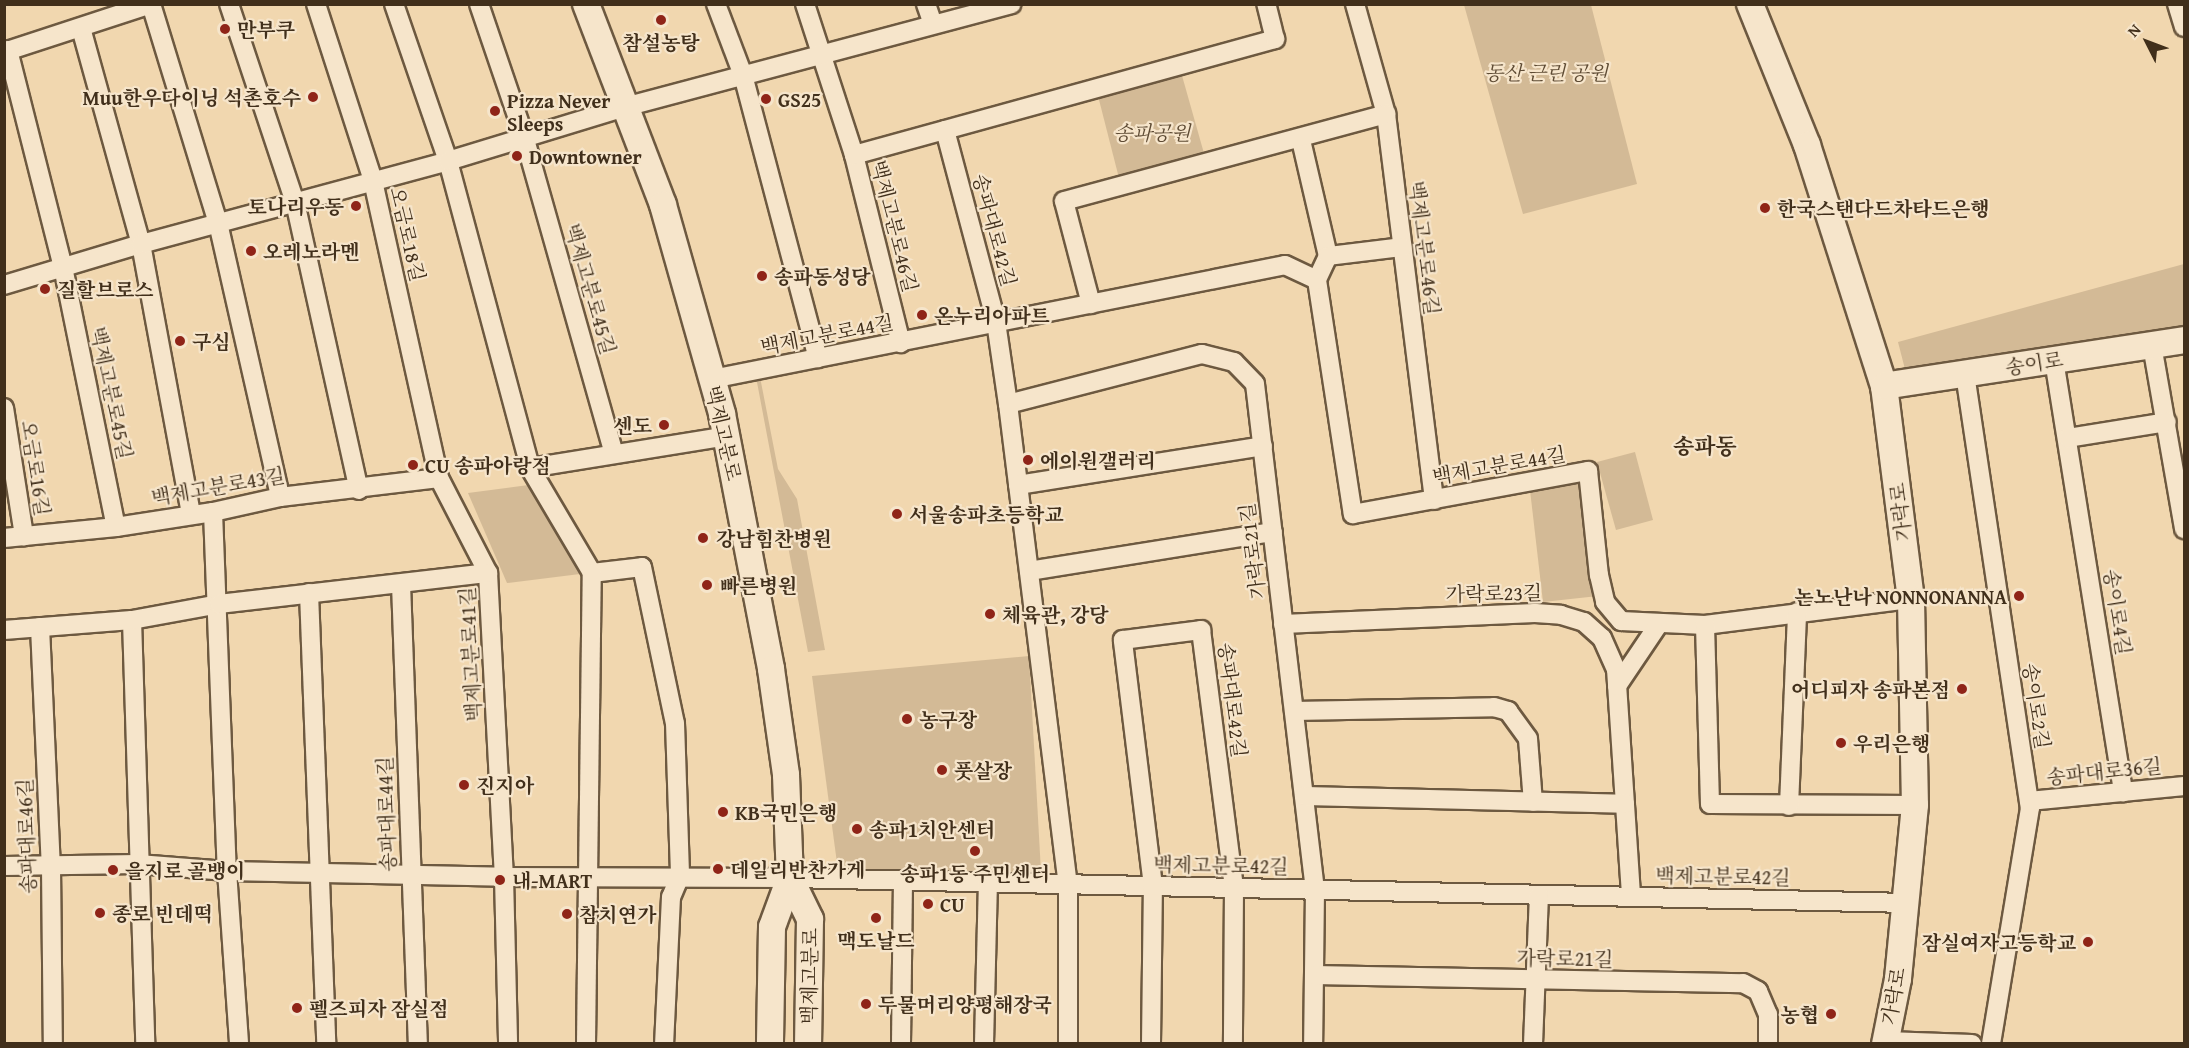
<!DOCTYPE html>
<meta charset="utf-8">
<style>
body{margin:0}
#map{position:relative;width:2189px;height:1048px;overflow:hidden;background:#f1d7af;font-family:"Gentium Book Plus","Noto Serif KR",serif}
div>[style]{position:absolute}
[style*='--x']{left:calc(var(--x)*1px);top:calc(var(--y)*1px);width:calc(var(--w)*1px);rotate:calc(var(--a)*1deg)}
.green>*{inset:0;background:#d3ba96}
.roads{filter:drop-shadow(2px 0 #6d5940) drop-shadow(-2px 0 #6d5940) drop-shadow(0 2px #6d5940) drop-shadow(0 -2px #6d5940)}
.street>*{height:18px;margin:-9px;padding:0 9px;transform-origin:9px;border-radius:9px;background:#f6e5cb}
.secondary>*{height:26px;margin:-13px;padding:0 13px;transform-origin:13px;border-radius:13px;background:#f6e5cb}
.dots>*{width:16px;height:16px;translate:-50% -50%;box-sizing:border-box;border:3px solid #f6e5cb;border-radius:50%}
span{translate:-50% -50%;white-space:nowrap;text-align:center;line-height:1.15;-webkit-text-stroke:4.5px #f6e5cb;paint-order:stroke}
.poi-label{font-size:20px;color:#412f1b;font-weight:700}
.left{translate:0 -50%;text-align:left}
.right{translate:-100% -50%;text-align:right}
.park-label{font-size:20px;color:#5e4b34;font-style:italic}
.street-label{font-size:20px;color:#412f1b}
.quarter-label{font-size:22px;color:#412f1b;font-weight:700}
.frame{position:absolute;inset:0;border:6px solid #412f1b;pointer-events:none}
.north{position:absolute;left:2117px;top:12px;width:60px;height:60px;-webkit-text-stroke:4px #f6e5cb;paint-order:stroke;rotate:312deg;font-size:16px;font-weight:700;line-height:24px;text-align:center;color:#412f1b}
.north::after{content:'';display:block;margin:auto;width:21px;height:27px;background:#412f1b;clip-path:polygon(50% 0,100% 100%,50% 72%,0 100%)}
</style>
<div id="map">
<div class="green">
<i style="clip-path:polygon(1464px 5px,1591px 5px,1637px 184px,1523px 214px)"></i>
<i style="clip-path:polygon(1179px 65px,1207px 164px,1121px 186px,1096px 88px)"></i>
<i style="clip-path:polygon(2184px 264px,2184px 334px,1907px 377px,1898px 342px)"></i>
<i style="clip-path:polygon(756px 377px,760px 377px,778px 469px,797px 499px,825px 650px,808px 652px)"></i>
<i style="clip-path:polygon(1635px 452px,1653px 520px,1616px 530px,1597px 462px)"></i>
<i style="clip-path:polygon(1583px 480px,1598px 596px,1543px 602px,1530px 490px)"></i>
<i style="clip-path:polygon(536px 484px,588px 573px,507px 583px,468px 493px)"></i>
<i style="clip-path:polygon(1029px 656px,1041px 872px,839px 878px,812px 676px)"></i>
</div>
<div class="roads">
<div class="street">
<i style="--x:151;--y:4;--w:229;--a:73"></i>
<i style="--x:218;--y:223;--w:281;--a:77.2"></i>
<i style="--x:229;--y:4;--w:209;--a:71.6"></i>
<i style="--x:295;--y:202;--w:295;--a:77.5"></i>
<i style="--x:316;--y:4;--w:186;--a:72.1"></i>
<i style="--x:373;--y:181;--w:304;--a:77.5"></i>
<i style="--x:439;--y:478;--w:107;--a:62.7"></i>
<i style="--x:488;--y:573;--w:304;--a:87"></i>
<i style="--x:504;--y:877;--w:167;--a:88.6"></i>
<i style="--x:394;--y:4;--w:166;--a:71"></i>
<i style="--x:448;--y:161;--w:318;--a:75"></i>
<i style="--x:530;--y:468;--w:122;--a:59.4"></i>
<i style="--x:479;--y:4;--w:139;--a:71.2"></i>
<i style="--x:524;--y:136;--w:330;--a:74.2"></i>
<i style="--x:716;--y:4;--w:76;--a:69.2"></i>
<i style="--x:743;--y:75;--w:293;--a:75.2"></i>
<i style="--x:805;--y:4;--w:159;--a:72"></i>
<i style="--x:854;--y:155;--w:194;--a:76"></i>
<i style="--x:926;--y:4;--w:21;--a:71"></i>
<i style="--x:1355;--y:4;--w:114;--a:74.3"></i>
<i style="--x:1386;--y:114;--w:389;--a:82.9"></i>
<i style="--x:2177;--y:4;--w:24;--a:73"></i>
<i style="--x:81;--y:28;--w:224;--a:74.5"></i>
<i style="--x:141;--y:244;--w:274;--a:79.5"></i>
<i style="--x:8;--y:50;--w:224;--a:75.8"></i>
<i style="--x:63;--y:267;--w:265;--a:78.5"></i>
<i style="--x:4;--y:52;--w:155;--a:-18.1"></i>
<i style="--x:945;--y:130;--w:199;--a:75.1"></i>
<i style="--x:996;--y:322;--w:83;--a:81.7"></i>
<i style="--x:1008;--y:404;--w:484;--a:82.9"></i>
<i style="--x:1068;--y:884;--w:160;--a:90"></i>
<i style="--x:1301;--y:140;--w:119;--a:76.9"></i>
<i style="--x:1328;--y:256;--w:26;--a:115"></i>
<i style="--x:1317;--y:280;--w:237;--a:81.3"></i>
<i style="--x:1353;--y:514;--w:239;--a:-10.4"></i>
<i style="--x:1588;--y:471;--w:105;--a:84"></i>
<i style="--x:1599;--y:575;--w:28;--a:77"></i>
<i style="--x:1605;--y:602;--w:25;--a:50"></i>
<i style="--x:1621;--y:621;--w:84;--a:2.7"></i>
<i style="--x:1705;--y:625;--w:208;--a:-7.2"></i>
<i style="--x:854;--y:155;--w:437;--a:-15.4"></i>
<i style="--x:1275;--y:39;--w:36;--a:-104"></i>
<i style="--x:1328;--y:256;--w:75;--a:-6.9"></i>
<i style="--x:4;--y:285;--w:143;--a:-16.7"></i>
<i style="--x:141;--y:244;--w:318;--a:-15.1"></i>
<i style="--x:448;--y:161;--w:185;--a:-17"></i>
<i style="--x:625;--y:107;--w:400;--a:-14.9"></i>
<i style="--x:1091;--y:304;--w:106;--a:-104.7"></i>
<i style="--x:1064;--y:201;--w:334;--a:-15.1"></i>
<i style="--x:2152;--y:345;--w:187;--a:80.1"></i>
<i style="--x:2054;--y:360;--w:438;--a:80.9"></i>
<i style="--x:1965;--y:374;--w:439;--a:81.5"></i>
<i style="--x:2030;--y:808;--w:239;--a:99.4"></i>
<i style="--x:712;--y:379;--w:584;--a:-11.25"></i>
<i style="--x:1285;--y:265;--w:35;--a:25"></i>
<i style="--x:1008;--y:404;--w:200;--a:-14.5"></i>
<i style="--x:1202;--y:354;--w:33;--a:14"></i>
<i style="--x:1234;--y:362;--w:30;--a:46"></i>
<i style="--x:1255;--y:384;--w:510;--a:83.24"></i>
<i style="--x:1315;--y:890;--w:154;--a:90.7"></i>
<i style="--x:4;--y:408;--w:130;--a:81.1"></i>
<i style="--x:2068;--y:438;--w:100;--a:-9.2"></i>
<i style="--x:530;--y:468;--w:200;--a:-9.2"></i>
<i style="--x:1018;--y:485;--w:248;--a:-9"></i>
<i style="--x:213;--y:512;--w:359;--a:87.8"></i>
<i style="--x:227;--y:871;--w:173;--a:86"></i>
<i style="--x:4;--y:538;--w:113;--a:-5.6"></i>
<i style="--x:116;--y:527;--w:98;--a:-8.8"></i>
<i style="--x:213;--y:512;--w:69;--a:-12.6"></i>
<i style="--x:280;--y:497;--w:160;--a:-6.8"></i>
<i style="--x:1029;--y:571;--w:247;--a:-9.1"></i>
<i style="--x:592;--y:573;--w:50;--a:-6.8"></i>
<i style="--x:642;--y:567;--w:159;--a:78.1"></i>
<i style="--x:675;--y:723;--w:153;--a:88.1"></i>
<i style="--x:680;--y:876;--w:23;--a:113"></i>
<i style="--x:671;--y:897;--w:147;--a:92.7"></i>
<i style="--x:401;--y:584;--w:460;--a:87.9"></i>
<i style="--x:309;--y:593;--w:451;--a:87.8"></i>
<i style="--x:132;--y:620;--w:424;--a:88.2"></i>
<i style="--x:1283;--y:624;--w:252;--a:-2.5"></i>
<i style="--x:1535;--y:613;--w:26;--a:4"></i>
<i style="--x:1561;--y:615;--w:24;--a:17"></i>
<i style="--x:1584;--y:622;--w:24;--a:42"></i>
<i style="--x:1602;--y:638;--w:34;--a:66"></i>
<i style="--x:1616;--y:669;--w:228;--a:86.2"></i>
<i style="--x:1705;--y:625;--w:179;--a:88.4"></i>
<i style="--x:1710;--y:804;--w:205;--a:0.3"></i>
<i style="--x:40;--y:627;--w:240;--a:87.4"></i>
<i style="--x:51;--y:867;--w:177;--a:89.4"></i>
<i style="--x:4;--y:630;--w:128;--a:-4.5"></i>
<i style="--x:132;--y:620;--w:88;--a:-10.4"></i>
<i style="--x:219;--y:604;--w:271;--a:-6.6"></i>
<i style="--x:1617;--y:686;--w:73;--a:-56.1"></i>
<i style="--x:1294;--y:711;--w:200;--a:-1.1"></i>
<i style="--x:1494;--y:707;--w:15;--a:16"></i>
<i style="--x:1508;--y:711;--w:34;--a:54"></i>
<i style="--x:1528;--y:739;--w:63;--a:85.5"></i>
<i style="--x:1304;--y:796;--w:321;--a:1.4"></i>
<i style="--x:2029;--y:801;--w:156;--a:-5.5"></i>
<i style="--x:1789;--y:806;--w:194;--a:-87.6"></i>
<i style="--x:4;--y:866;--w:134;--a:-0.9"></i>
<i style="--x:138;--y:864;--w:89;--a:4.5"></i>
<i style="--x:227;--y:871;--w:277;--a:1.2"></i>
<i style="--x:504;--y:877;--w:286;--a:0.2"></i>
<i style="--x:790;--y:878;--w:1116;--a:1.28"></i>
<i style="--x:1314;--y:975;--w:429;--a:1.1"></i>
<i style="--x:1743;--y:983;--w:17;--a:28"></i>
<i style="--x:1758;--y:991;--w:25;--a:67"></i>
<i style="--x:1768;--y:1014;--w:30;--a:90"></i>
<i style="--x:1886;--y:1041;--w:86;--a:2"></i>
<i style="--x:586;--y:1044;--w:471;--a:-89.3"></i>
<i style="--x:901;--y:1044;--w:162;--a:-89.3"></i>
<i style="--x:984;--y:1044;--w:161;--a:-88.6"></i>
<i style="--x:1151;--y:1044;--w:158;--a:-89.3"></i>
<i style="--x:1153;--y:886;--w:248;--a:-97"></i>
<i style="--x:1123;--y:640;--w:79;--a:-7.3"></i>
<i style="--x:1201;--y:630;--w:260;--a:82.7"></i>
<i style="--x:1234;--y:888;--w:156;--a:90.4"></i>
<i style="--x:1533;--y:1044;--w:149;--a:-87.7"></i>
</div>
<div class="secondary">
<i style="--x:586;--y:4;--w:215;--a:69"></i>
<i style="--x:663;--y:205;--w:217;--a:74.2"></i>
<i style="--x:722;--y:414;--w:260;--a:79.1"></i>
<i style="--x:771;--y:669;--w:107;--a:81.9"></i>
<i style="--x:786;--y:775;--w:103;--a:87.8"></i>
<i style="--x:790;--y:878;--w:52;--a:110.2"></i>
<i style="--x:772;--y:927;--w:117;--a:91"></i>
<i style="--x:1750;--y:4;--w:152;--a:68"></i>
<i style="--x:1807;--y:145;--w:253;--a:72.3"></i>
<i style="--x:1884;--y:386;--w:215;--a:82.8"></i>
<i style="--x:1911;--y:599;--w:206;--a:88.9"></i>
<i style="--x:1915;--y:805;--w:175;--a:95.6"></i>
<i style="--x:1898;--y:979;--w:66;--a:101.3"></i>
<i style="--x:1884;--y:386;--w:304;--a:-8.7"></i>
<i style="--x:790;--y:878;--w:46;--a:64"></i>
<i style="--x:810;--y:919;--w:125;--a:90.9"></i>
</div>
</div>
<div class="dots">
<i style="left:661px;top:20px;background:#8f2418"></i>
<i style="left:225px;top:29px;background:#8f2418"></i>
<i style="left:313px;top:97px;background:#8f2418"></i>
<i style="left:766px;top:99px;background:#8f2418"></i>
<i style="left:495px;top:111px;background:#8f2418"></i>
<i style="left:517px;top:156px;background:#8f2418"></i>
<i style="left:356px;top:206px;background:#8f2418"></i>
<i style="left:1765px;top:208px;background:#8f2418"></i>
<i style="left:251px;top:251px;background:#8f2418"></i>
<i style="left:762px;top:276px;background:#8f2418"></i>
<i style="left:45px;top:289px;background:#8f2418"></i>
<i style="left:922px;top:315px;background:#8f2418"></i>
<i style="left:180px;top:341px;background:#8f2418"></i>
<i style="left:664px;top:425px;background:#8f2418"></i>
<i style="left:1028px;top:460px;background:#8f2418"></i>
<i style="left:413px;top:465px;background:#8f2418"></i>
<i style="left:897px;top:514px;background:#8f2418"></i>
<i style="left:703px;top:538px;background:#8f2418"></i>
<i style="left:707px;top:585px;background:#8f2418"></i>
<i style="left:2019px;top:596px;background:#8f2418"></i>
<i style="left:990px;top:614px;background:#8f2418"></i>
<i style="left:1962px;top:689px;background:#8f2418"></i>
<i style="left:907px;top:719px;background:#8f2418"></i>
<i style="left:1841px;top:743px;background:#8f2418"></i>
<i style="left:942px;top:770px;background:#8f2418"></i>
<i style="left:464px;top:785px;background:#8f2418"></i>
<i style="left:723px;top:812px;background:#8f2418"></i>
<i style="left:857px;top:829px;background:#8f2418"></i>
<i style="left:975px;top:851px;background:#8f2418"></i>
<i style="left:718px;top:869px;background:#8f2418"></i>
<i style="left:113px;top:870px;background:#8f2418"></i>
<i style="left:500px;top:880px;background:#8f2418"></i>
<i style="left:928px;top:904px;background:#8f2418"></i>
<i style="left:100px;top:913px;background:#8f2418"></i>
<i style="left:567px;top:914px;background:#8f2418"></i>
<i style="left:876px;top:918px;background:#8f2418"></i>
<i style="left:2088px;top:942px;background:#8f2418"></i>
<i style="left:866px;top:1004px;background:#8f2418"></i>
<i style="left:297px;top:1008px;background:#8f2418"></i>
<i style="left:1831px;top:1014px;background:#8f2418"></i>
</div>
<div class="poi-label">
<span class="left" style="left:237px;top:29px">만부쿠</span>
<span style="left:661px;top:42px">참설농탕</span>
<span class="right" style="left:301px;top:97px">Muu한우다이닝 석촌호수</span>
<span class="left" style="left:778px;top:99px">GS25</span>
<span class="left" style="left:507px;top:112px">Pizza Never<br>Sleeps</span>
<span class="left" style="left:529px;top:156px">Downtowner</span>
<span class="right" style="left:344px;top:206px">토나리우동</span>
<span class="left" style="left:1777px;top:208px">한국스탠다드차타드은행</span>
<span class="left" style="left:263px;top:251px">오레노라멘</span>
<span class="left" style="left:774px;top:276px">송파동성당</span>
<span class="left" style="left:57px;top:289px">질할브로스</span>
<span class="left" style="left:934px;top:315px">온누리아파트</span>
<span class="left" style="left:192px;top:341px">구심</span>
<span class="right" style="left:652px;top:425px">센도</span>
<span class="left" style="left:1040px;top:460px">에이원갤러리</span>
<span class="left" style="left:425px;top:465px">CU 송파아랑점</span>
<span class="left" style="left:909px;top:514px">서울송파초등학교</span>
<span class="left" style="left:716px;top:538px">강남힘찬병원</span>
<span class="left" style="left:720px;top:585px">빠른병원</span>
<span class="right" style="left:2007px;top:596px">논노난나 NONNONANNA</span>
<span class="left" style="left:1002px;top:614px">체육관, 강당</span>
<span class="right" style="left:1950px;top:689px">어디피자 송파본점</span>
<span class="left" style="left:919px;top:719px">농구장</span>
<span class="left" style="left:1853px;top:743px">우리은행</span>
<span class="left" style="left:954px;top:770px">풋살장</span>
<span class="left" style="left:476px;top:785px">진지아</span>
<span class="left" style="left:735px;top:812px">KB국민은행</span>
<span class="left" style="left:869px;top:829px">송파1치안센터</span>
<span class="left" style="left:730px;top:869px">데일리반찬가게</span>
<span class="left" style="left:125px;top:870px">을지로 골뱅이</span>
<span style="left:975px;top:873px">송파1동 주민센터</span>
<span class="left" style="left:512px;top:880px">내-MART</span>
<span class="left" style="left:940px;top:904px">CU</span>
<span class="left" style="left:112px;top:913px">종로 빈데떡</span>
<span class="left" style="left:579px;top:914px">참치연가</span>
<span style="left:876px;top:940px">맥도날드</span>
<span class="right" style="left:2076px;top:942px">잠실여자고등학교</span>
<span class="left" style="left:878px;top:1004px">두물머리양평해장국</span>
<span class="left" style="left:309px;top:1008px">펠즈피자 잠실점</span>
<span class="right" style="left:1819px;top:1014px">농협</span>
</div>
<div class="park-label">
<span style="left:1546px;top:72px">동산 근린 공원</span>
<span style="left:1152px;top:132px">송파공원</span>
</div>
<div class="street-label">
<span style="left:895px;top:226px;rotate:76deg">백제고분로46길</span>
<span style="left:995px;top:230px;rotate:75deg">송파대로42길</span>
<span style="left:408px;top:234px;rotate:77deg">오금로18길</span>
<span style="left:1425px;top:248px;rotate:83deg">백제고분로46길</span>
<span style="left:591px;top:289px;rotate:74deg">백제고분로45길</span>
<span style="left:827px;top:334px;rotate:-11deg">백제고분로44길</span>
<span style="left:2034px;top:363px;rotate:-9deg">송이로</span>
<span style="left:112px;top:393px;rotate:78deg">백제고분로45길</span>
<span style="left:724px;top:433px;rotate:77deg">백제고분로</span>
<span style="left:1499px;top:465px;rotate:-10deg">백제고분로44길</span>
<span style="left:36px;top:468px;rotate:81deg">오금로16길</span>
<span style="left:218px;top:486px;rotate:-10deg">백제고분로43길</span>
<span style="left:1900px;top:512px;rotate:-97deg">가락로</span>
<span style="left:1252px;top:551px;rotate:-97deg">가락로21길</span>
<span style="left:1494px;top:593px;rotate:-1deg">가락로23길</span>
<span style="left:2118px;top:612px;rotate:81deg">송이로4길</span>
<span style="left:470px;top:654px;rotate:-93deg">백제고분로41길</span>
<span style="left:1233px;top:700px;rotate:83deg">송파대로42길</span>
<span style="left:2037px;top:706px;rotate:81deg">송이로2길</span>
<span style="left:2104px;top:771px;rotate:-6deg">송파대로36길</span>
<span style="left:386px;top:814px;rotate:-92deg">송파대로44길</span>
<span style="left:26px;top:836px;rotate:-92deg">송파대로46길</span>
<span style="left:1221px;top:865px;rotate:1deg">백제고분로42길</span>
<span style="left:1723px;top:876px;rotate:1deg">백제고분로42길</span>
<span style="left:1565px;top:958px;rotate:1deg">가락로21길</span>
<span style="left:809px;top:976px;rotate:-89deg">백제고분로</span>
<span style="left:1893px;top:996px;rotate:-80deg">가락로</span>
</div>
<div class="quarter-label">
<span style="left:1705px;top:447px">송파동</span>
</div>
<div class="frame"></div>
<div class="north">N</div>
</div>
